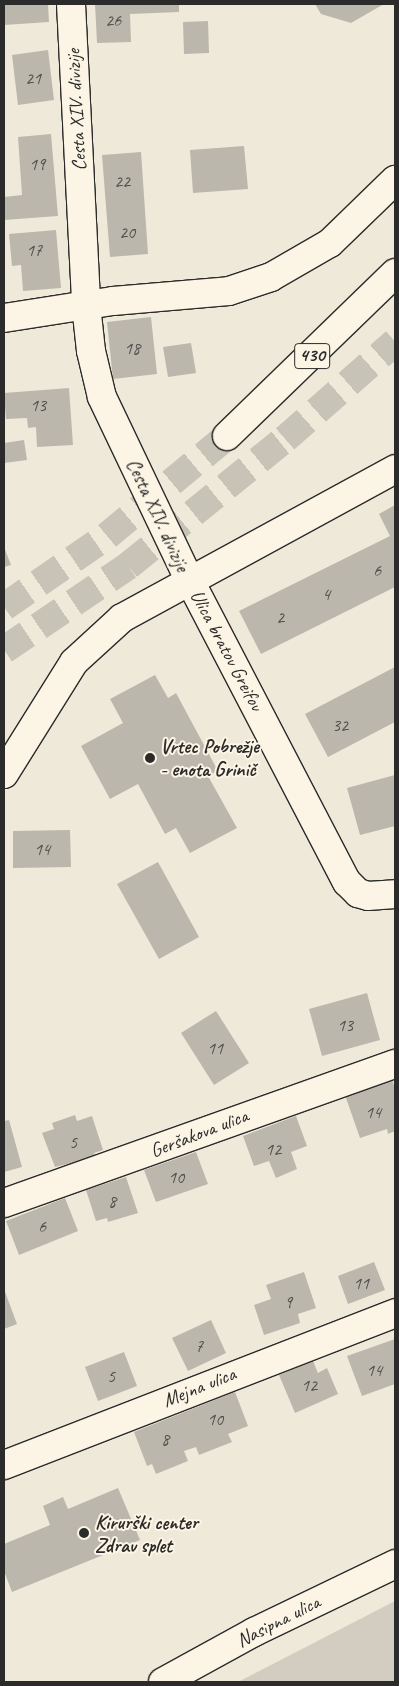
<!DOCTYPE html>
<meta charset="utf-8">
<style>
body{margin:0}
#map{position:relative;width:399px;height:1686px;overflow:hidden;background:#efe9da;font-family:Caveat,sans-serif}
div>[style]{position:absolute}
[style*='--x']{left:calc(var(--x)*1px);top:calc(var(--y)*1px);width:calc(var(--w)*1px);rotate:calc(var(--a)*1deg)}
.green>*{inset:0;background:#d2cdc0}
.building>*{inset:0;background:#bcb7ac}
.trunk-tunnel>*{height:28px;margin-top:-14px;transform-origin:0;background:repeating-linear-gradient(90deg,#c8c3b7 0 28px,transparent 0 42px)}
.roads{filter:drop-shadow(1px 0 #2b2b2b) drop-shadow(-1px 0 #2b2b2b) drop-shadow(0 1px #2b2b2b) drop-shadow(0 -1px #2b2b2b)}
.minor>*{height:28px;margin:-14px;padding:0 14px;transform-origin:14px;border-radius:14px;background:#fcf5e5}
.tertiary>*{height:28px;margin:-14px;padding:0 14px;transform-origin:14px;border-radius:14px;background:#fcf5e5}
.trunk>*{height:28px;margin:-14px;padding:0 14px;transform-origin:14px;border-radius:14px;background:#fcf5e5}
.dots>*{width:14px;height:14px;translate:-50% -50%;box-sizing:border-box;border:2px solid #fcf5e5;border-radius:50%}
span{translate:-50% -50%;white-space:nowrap;text-align:center;line-height:1.15;-webkit-text-stroke:4px #fcf5e5;paint-order:stroke}
.number-label{font-size:18px;color:#4f4e4b}
.number-label span{-webkit-text-stroke-width:0}
.shield-label span{padding:1px 4px;background:#fcf5e5;border:1px solid;border-radius:4px;-webkit-text-stroke-width:0}
.shield-label{font-size:19px;color:#2b2b2b;font-weight:700}
.street-label{font-size:20px;color:#2b2b2b}
.poi-label{font-size:20px;color:#2b2b2b;font-weight:700}
.left{translate:0 -50%;text-align:left}
.frame{position:absolute;inset:0;border:5px solid #2b2b2b;pointer-events:none}
</style>
<div id="map">
<div class="green">
<i style="clip-path:polygon(395px 1601px,395px 1682px,238px 1682px)"></i>
</div>
<div class="building">
<i style="clip-path:polygon(4px 4px,48px 4px,49px 22px,4px 25px)"></i>
<i style="clip-path:polygon(95px 4px,179px 4px,179px 12px,130px 14px,131px 42px,97px 43px)"></i>
<i style="clip-path:polygon(315px 4px,384px 4px,351px 23px,321px 14px)"></i>
<i style="clip-path:polygon(208px 21px,209px 53px,184px 54px,183px 22px)"></i>
<i style="clip-path:polygon(48px 50px,54px 100px,18px 105px,12px 55px)"></i>
<i style="clip-path:polygon(51px 134px,58px 216px,4px 220px,4px 197px,22px 195px,18px 137px)"></i>
<i style="clip-path:polygon(244px 146px,248px 189px,193px 193px,190px 150px)"></i>
<i style="clip-path:polygon(141px 152px,148px 254px,110px 257px,102px 155px)"></i>
<i style="clip-path:polygon(56px 230px,61px 288px,23px 291px,21px 265px,12px 266px,9px 234px)"></i>
<i style="clip-path:polygon(151px 317px,157px 374px,113px 379px,107px 322px)"></i>
<i style="clip-path:polygon(191px 343px,196px 373px,168px 377px,163px 347px)"></i>
<i style="clip-path:polygon(69px 388px,73px 445px,37px 447px,36px 427px,28px 428px,27px 418px,6px 419px,4px 393px)"></i>
<i style="clip-path:polygon(24px 440px,27px 460px,4px 463px,4px 443px)"></i>
<i style="clip-path:polygon(395px 505px,395px 587px,261px 654px,239px 611px,390px 536px,379px 514px)"></i>
<i style="clip-path:polygon(4px 547px,11px 565px,4px 567px)"></i>
<i style="clip-path:polygon(395px 667px,395px 722px,328px 757px,305px 714px)"></i>
<i style="clip-path:polygon(155px 675px,168px 698px,176px 693px,218px 771px,208px 776px,237px 828px,190px 853px,176px 828px,165px 834px,138px 784px,110px 799px,81px 746px,123px 723px,110px 699px)"></i>
<i style="clip-path:polygon(395px 775px,395px 826px,360px 835px,347px 788px)"></i>
<i style="clip-path:polygon(70px 830px,71px 867px,13px 868px,13px 831px)"></i>
<i style="clip-path:polygon(158px 862px,199px 937px,159px 959px,117px 884px)"></i>
<i style="clip-path:polygon(367px 993px,380px 1040px,322px 1056px,309px 1009px)"></i>
<i style="clip-path:polygon(216px 1011px,249px 1063px,214px 1085px,181px 1033px)"></i>
<i style="clip-path:polygon(392px 1079px,395px 1089px,395px 1131px,388px 1134px,387px 1129px,360px 1138px,345px 1095px)"></i>
<i style="clip-path:polygon(75px 1115px,77px 1121px,92px 1116px,103px 1150px,94px 1153px,96px 1157px,55px 1167px,42px 1133px,54px 1129px,52px 1123px)"></i>
<i style="clip-path:polygon(296px 1116px,307px 1146px,291px 1152px,297px 1169px,276px 1178px,269px 1161px,254px 1166px,243px 1136px)"></i>
<i style="clip-path:polygon(9px 1120px,22px 1167px,4px 1172px,4px 1121px)"></i>
<i style="clip-path:polygon(196px 1152px,208px 1184px,156px 1202px,144px 1170px)"></i>
<i style="clip-path:polygon(126px 1177px,138px 1213px,108px 1222px,107px 1218px,96px 1221px,86px 1190px)"></i>
<i style="clip-path:polygon(65px 1198px,78px 1231px,19px 1255px,6px 1221px)"></i>
<i style="clip-path:polygon(374px 1262px,385px 1290px,348px 1304px,338px 1276px)"></i>
<i style="clip-path:polygon(304px 1272px,316px 1308px,298px 1314px,300px 1323px,264px 1335px,254px 1305px,271px 1299px,266px 1285px)"></i>
<i style="clip-path:polygon(4px 1289px,17px 1324px,4px 1329px)"></i>
<i style="clip-path:polygon(211px 1320px,226px 1353px,188px 1371px,172px 1338px)"></i>
<i style="clip-path:polygon(395px 1339px,395px 1384px,362px 1396px,347px 1356px)"></i>
<i style="clip-path:polygon(124px 1352px,137px 1386px,98px 1401px,85px 1367px)"></i>
<i style="clip-path:polygon(313px 1361px,318px 1373px,327px 1368px,338px 1394px,295px 1413px,279px 1375px)"></i>
<i style="clip-path:polygon(235px 1392px,248px 1426px,228px 1434px,232px 1442px,199px 1455px,196px 1447px,184px 1451px,188px 1461px,156px 1474px,152px 1464px,147px 1466px,134px 1432px)"></i>
<i style="clip-path:polygon(118px 1488px,140px 1540px,12px 1592px,4px 1571px,4px 1544px,50px 1525px,43px 1506px,63px 1497px,68px 1509px)"></i>
</div>
<div class="trunk-tunnel">
<i style="--x:4;--y:607;--w:125;--a:-34.6"></i>
<i style="--x:107;--y:536;--w:156;--a:-39.8"></i>
<i style="--x:4;--y:650;--w:150;--a:-34.1"></i>
<i style="--x:128;--y:566;--w:202;--a:-39"></i>
<i style="--x:285;--y:439;--w:147;--a:-41.4"></i>
</div>
<div class="roads">
<div class="minor">
<i style="--x:71;--y:4;--w:301;--a:87.1"></i>
<i style="--x:86;--y:305;--w:46;--a:83.8"></i>
<i style="--x:91;--y:351;--w:47;--a:76.6"></i>
<i style="--x:102;--y:397;--w:202;--a:64.5"></i>
<i style="--x:189;--y:579;--w:342;--a:62.5"></i>
<i style="--x:347;--y:882;--w:16;--a:45"></i>
<i style="--x:358;--y:893;--w:10;--a:17"></i>
<i style="--x:368;--y:896;--w:27;--a:-4"></i>
<i style="--x:4;--y:318;--w:110;--a:-8.9"></i>
<i style="--x:113;--y:301;--w:116;--a:-4.9"></i>
<i style="--x:229;--y:291;--w:44;--a:-18.4"></i>
<i style="--x:271;--y:277;--w:68;--a:-30"></i>
<i style="--x:330;--y:243;--w:91;--a:-44.1"></i>
<i style="--x:4;--y:774;--w:132;--a:-58"></i>
<i style="--x:74;--y:662;--w:65;--a:-42.5"></i>
<i style="--x:122;--y:618;--w:311;--a:-28.6"></i>
<i style="--x:4;--y:1203;--w:415;--a:-19.6"></i>
<i style="--x:4;--y:1465;--w:420;--a:-21.2"></i>
</div>
<div class="tertiary">
<i style="--x:163;--y:1682;--w:104;--a:-28.8"></i>
<i style="--x:254;--y:1632;--w:157;--a:-25.7"></i>
</div>
<div class="trunk">
<i style="--x:227;--y:436;--w:234;--a:-44.1"></i>
</div>
</div>
<div class="dots">
<i style="left:150px;top:758px;background:#2b2b2b"></i>
<i style="left:84px;top:1533px;background:#2b2b2b"></i>
</div>
<div class="number-label">
<span style="left:113px;top:20px">26</span>
<span style="left:33px;top:78px">21</span>
<span style="left:37px;top:164px">19</span>
<span style="left:122px;top:181px">22</span>
<span style="left:127px;top:232px">20</span>
<span style="left:34px;top:250px">17</span>
<span style="left:132px;top:348px">18</span>
<span style="left:38px;top:405px">13</span>
<span style="left:377px;top:570px">6</span>
<span style="left:326px;top:594px">4</span>
<span style="left:280px;top:617px">2</span>
<span style="left:340px;top:725px">32</span>
<span style="left:42px;top:849px">14</span>
<span style="left:345px;top:1025px">13</span>
<span style="left:215px;top:1048px">11</span>
<span style="left:373px;top:1112px">14</span>
<span style="left:73px;top:1142px">5</span>
<span style="left:273px;top:1149px">12</span>
<span style="left:176px;top:1177px">10</span>
<span style="left:112px;top:1201px">8</span>
<span style="left:42px;top:1226px">6</span>
<span style="left:361px;top:1283px">11</span>
<span style="left:288px;top:1302px">9</span>
<span style="left:199px;top:1346px">7</span>
<span style="left:374px;top:1370px">14</span>
<span style="left:111px;top:1376px">5</span>
<span style="left:309px;top:1385px">12</span>
<span style="left:215px;top:1419px">10</span>
<span style="left:165px;top:1439px">8</span>
</div>
<div class="shield-label">
<span style="left:312px;top:356px">430</span>
</div>
<div class="street-label">
<span style="left:76px;top:110px;rotate:-93deg">Cesta XIV. divizije</span>
<span style="left:158px;top:515px;rotate:65deg">Cesta XIV. divizije</span>
<span style="left:227px;top:650px;rotate:62deg">Ulica bratov Greifov</span>
<span style="left:199px;top:1133px;rotate:-21deg">Geršakova ulica</span>
<span style="left:199px;top:1387px;rotate:-22deg">Mejna ulica</span>
<span style="left:278px;top:1621px;rotate:-27deg">Nasipna ulica</span>
</div>
<div class="poi-label">
<span class="left" style="left:160px;top:758px">Vrtec Pobrežje<br>- enota Grinič</span>
<span class="left" style="left:95px;top:1534px">Kirurški center<br>Zdrav splet</span>
</div>
<div class="frame"></div>
</div>
